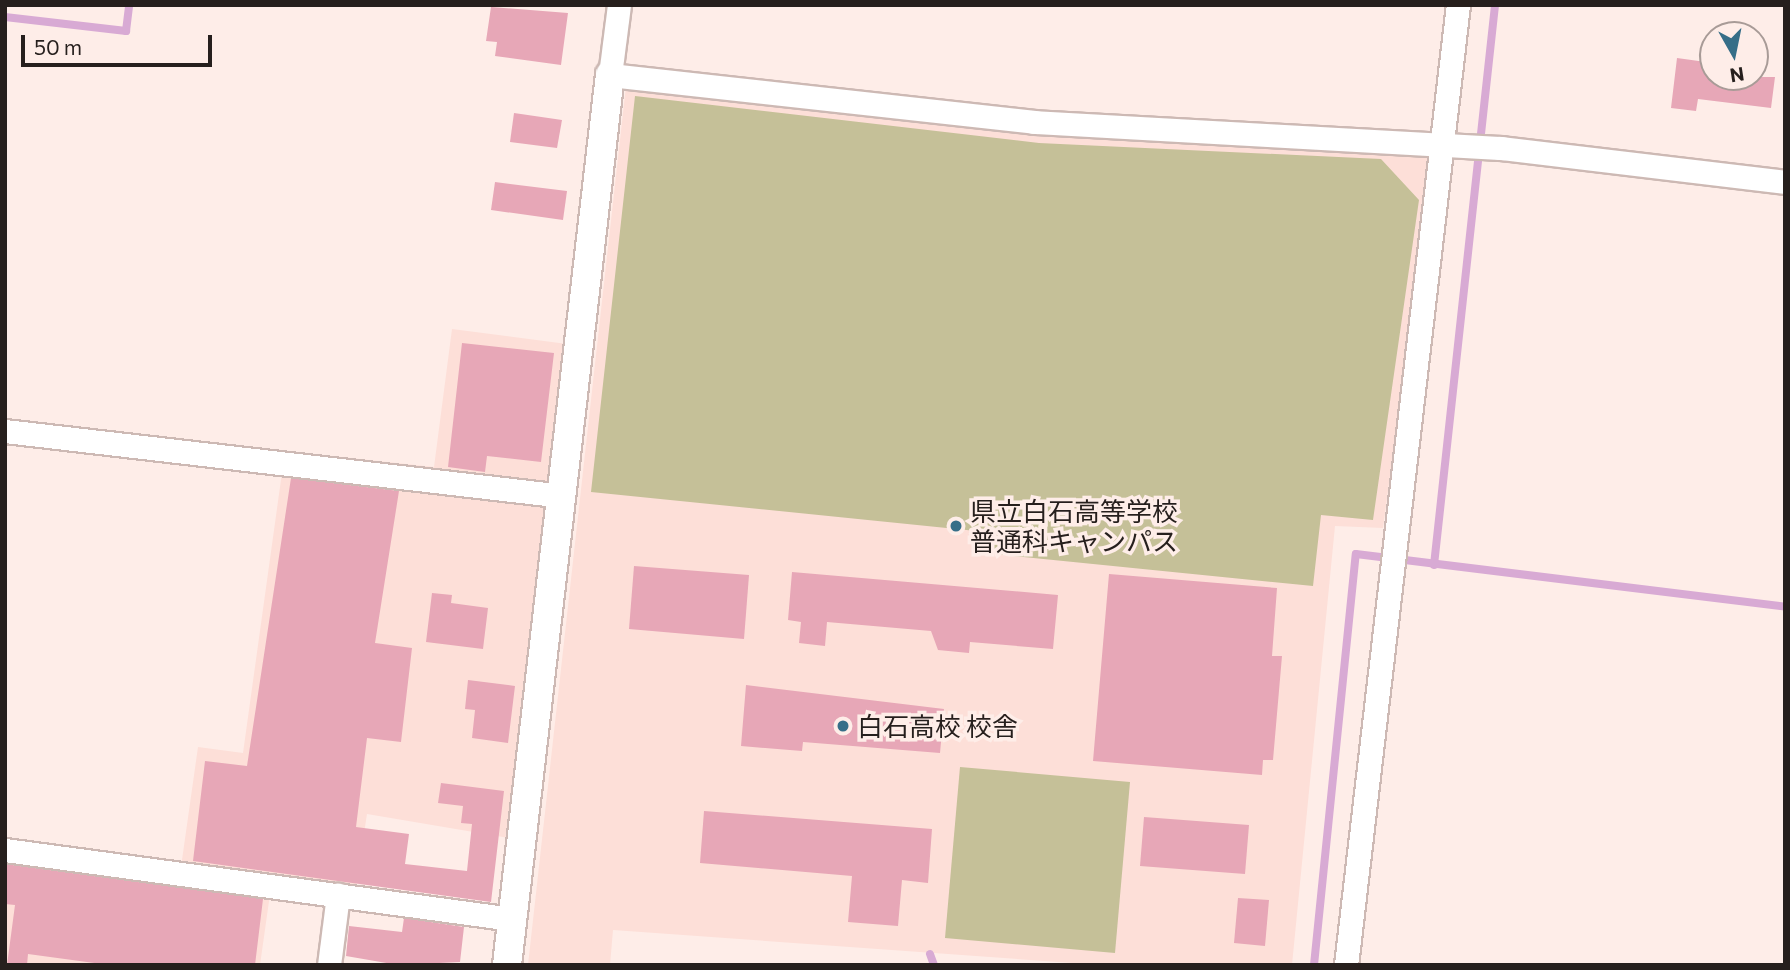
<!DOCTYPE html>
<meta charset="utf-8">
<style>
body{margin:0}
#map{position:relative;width:1790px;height:970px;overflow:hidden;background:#feede8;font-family:Commissioner,"Noto Sans JP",sans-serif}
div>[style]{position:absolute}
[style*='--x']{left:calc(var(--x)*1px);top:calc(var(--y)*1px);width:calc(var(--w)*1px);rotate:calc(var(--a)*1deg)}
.built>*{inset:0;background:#fddfd8}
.green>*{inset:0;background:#c5c098}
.stream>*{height:8px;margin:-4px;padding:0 4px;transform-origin:4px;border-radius:4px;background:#d8aad4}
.building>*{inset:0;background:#e7a7b7}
.roads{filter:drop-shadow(2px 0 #cdb9b4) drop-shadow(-2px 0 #cdb9b4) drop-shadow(0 2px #cdb9b4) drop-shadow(0 -2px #cdb9b4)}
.minor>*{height:23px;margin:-11.5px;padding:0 11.5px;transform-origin:11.5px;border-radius:11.5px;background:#fff}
.tertiary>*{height:28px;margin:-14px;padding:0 14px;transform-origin:14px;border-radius:14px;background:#fff}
.dots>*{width:19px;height:19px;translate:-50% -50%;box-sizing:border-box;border:4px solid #feede8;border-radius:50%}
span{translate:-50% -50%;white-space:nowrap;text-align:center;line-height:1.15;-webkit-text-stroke:7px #feede8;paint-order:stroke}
.poi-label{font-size:26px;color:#261f1d}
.left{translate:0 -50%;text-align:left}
.frame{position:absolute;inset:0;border:7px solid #261f1d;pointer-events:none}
.north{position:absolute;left:1699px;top:21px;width:70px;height:70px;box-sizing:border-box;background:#feede8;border:2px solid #a89b97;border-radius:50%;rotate:171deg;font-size:19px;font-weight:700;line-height:28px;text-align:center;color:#261f1d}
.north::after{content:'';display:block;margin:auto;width:24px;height:32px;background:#366e88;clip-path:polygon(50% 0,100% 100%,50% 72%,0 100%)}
.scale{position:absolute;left:21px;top:35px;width:191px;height:32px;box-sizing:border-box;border:4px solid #261f1d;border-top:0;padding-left:9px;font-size:21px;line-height:24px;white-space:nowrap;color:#261f1d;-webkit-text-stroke:5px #feede8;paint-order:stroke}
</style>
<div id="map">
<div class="built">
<i style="clip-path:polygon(626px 86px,1041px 134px,1421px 152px,1432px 163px,1383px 528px,1335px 526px,1292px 965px,1100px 965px,613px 930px,610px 965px,528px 965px)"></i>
<i style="clip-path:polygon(452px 329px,567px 344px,509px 838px,367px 814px,355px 891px,272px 880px,260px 965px,5px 965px,5px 843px,181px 867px,198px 747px,243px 753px,285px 451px,434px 467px)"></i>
</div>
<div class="green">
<i style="clip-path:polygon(635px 96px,1039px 143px,1381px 159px,1419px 200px,1373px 520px,1321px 515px,1313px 586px,984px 553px,986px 532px,591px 492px)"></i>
<i style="clip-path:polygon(960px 767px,1130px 782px,1115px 953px,945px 938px)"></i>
</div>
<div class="stream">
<i style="--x:5;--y:17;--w:122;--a:6.6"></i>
<i style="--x:126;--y:31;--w:26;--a:-83"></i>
<i style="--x:1434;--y:565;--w:563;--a:-83.78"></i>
<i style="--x:930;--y:954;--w:12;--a:70"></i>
<i style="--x:1314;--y:965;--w:413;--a:-84.2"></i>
<i style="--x:1356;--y:554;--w:432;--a:7"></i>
</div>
<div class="building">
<i style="clip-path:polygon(491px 7px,568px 13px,561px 65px,495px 56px,497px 42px,486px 41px)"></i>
<i style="clip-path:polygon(1677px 58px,1713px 63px,1713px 77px,1775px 77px,1771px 108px,1698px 99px,1696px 111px,1671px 108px)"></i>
<i style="clip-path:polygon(514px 113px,562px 120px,557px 148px,510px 142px)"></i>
<i style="clip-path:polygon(495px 182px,567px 191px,563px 220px,491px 210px)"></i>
<i style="clip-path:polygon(462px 343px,554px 353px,541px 462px,487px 456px,485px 472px,448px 467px)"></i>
<i style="clip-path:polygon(291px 478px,399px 491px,375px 643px,412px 648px,401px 742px,367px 738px,356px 827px,409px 834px,405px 864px,467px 871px,472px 824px,461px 823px,463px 806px,438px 803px,441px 783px,504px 791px,491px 902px,193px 861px,205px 761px,247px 766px)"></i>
<i style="clip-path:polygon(634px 566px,749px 575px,744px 639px,629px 629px)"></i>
<i style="clip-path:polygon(792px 572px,1058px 595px,1053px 649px,970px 642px,969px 653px,938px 650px,931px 631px,827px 622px,825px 646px,799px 643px,801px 622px,788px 620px)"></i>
<i style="clip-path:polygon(1109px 574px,1277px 588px,1272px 656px,1282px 656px,1273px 760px,1263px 760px,1262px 775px,1093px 761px)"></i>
<i style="clip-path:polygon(432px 593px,452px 595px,451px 603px,488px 608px,483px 649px,426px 642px)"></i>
<i style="clip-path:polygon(468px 680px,515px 686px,508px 743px,472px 738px,475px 710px,465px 709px)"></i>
<i style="clip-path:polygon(746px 685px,944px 709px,940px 753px,803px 742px,802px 751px,741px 746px)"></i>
<i style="clip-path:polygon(704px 811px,932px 829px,928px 883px,902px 880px,898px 926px,848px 922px,852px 876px,700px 863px)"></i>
<i style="clip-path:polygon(1144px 817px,1249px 825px,1245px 874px,1140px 866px)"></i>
<i style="clip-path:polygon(5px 864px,263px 899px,255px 965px,109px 965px,28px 954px,27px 965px,7px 965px,15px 905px,5px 904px)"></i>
<i style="clip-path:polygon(1238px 898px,1269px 900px,1265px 946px,1234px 943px)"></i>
<i style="clip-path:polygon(404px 918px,464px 927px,460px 962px,398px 965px,346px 956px,349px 926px,402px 932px)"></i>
</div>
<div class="roads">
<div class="minor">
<i style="--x:619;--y:5;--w:71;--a:97.3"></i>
<i style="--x:610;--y:75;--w:427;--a:6.3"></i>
<i style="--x:1034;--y:122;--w:468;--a:3.2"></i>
<i style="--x:1501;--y:148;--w:286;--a:6.8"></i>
<i style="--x:5;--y:431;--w:562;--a:6.64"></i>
<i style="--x:5;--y:850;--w:512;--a:7.75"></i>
<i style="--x:329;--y:965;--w:71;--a:-82.7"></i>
<i style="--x:1346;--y:965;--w:967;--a:-83.35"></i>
</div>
<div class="tertiary">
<i style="--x:507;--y:965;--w:896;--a:-83.4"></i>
</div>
</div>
<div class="dots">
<i style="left:956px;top:526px;background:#366e88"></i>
<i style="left:843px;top:726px;background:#366e88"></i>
</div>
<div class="poi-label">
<span class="left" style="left:970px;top:526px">県立白石高等学校<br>普通科キャンパス</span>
<span class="left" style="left:857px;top:726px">白石高校 校舎</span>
</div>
<div class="frame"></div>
<div class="north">N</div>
<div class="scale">50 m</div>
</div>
